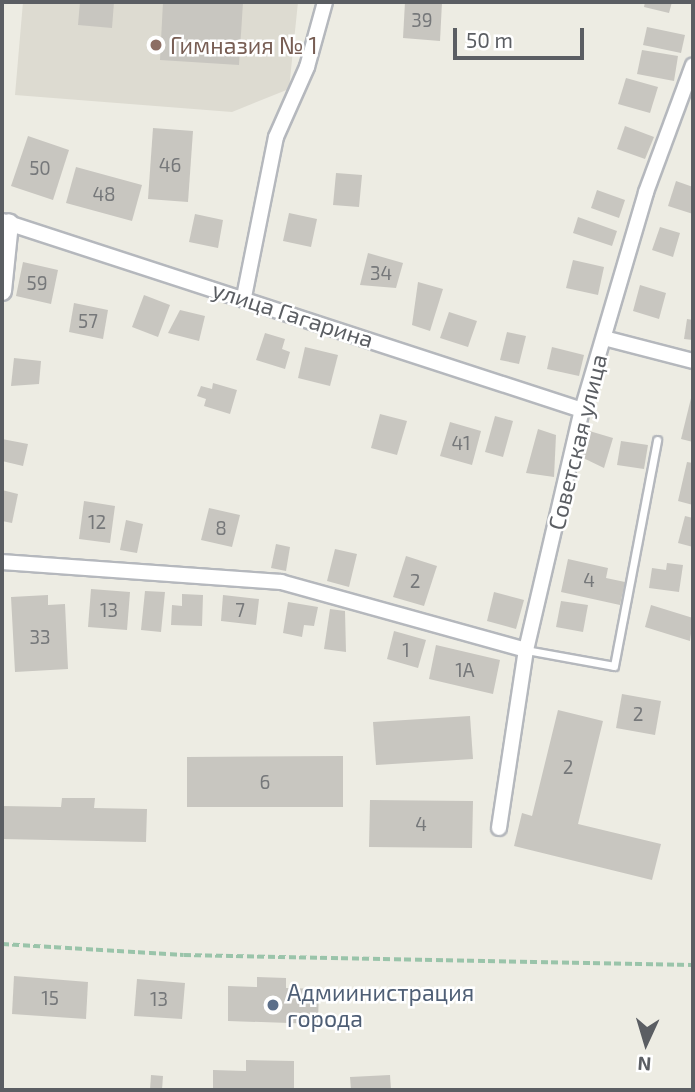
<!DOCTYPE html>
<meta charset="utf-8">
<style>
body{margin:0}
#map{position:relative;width:695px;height:1092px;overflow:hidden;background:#edece3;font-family:"Exo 2",sans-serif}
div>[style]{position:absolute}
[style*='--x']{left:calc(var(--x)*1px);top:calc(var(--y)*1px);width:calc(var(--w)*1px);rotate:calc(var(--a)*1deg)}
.education>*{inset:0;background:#dddbd1}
.building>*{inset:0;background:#c8c6c0}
.path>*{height:3.5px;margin-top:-1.75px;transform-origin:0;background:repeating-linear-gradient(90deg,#9ac4aa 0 7px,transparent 0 10.5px)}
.roads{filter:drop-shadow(2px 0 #b5b8bd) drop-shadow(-2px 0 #b5b8bd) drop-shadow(0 2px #b5b8bd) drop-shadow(0 -2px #b5b8bd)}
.service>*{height:7px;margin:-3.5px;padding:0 3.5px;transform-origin:3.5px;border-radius:3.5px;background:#fff}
.minor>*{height:14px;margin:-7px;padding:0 7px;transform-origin:7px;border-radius:7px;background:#fff}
.tertiary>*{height:18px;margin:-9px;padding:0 9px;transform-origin:9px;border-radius:9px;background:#fff}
.dots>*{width:19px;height:19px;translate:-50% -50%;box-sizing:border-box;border:4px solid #fff;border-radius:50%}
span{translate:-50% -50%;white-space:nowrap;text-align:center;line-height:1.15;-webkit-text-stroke:5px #fff;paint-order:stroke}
.number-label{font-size:19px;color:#76787a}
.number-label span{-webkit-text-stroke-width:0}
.education-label{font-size:23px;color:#785e54}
.left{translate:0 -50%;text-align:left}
.street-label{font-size:23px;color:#5b5e63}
.service-label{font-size:23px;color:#4e5e75}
.frame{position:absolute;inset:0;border:4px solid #5b5e63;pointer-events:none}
.north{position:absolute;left:611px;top:1008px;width:70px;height:70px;-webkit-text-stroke:5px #fff;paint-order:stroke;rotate:184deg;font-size:19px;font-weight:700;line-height:28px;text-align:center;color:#5b5e63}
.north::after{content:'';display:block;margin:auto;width:24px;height:32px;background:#5b5e63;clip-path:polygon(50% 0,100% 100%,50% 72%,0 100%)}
.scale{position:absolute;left:453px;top:28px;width:131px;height:32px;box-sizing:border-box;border:4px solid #5b5e63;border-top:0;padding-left:9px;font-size:21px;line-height:24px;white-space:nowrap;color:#5b5e63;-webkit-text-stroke:5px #fff;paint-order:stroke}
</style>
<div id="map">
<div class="education">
<i style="clip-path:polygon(23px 2px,298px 2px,289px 89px,232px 112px,15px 95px)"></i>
</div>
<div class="building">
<i style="clip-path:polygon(80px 2px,114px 2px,112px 28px,78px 25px)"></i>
<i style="clip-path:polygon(163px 2px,243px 2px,239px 65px,160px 60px)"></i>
<i style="clip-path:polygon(405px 2px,442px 2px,440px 41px,403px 38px)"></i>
<i style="clip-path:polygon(645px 2px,672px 2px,669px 13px,644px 7px)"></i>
<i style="clip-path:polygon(647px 27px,685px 35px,681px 53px,643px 45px)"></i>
<i style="clip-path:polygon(642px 50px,678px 56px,674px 81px,637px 74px)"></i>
<i style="clip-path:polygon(626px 78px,658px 87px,650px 113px,618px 104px)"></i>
<i style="clip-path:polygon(625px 126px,654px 137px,645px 159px,617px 149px)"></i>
<i style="clip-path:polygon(153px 128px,193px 131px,188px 202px,148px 199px)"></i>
<i style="clip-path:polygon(28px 136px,69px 150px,53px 200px,11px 186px)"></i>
<i style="clip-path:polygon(76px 167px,142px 185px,132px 221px,66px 203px)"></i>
<i style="clip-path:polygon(336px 173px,362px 175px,359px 207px,333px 205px)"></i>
<i style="clip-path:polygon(676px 181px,693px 187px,693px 214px,668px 206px)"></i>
<i style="clip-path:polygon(597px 190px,625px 200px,619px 218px,591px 208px)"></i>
<i style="clip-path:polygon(289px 213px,317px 219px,311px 247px,283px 241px)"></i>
<i style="clip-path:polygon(195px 214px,223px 220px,218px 248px,189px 242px)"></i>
<i style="clip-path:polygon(578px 217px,617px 231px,612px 246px,573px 233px)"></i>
<i style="clip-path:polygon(660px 227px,680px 233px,673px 257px,652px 250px)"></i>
<i style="clip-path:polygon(368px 253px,403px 263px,396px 288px,360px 285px)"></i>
<i style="clip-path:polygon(573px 260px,604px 267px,598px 295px,566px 288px)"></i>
<i style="clip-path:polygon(23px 262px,58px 270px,51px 304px,16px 296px)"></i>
<i style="clip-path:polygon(418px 282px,443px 289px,430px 331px,412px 325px)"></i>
<i style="clip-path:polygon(640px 285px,666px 293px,659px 319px,633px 311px)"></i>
<i style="clip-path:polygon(144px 295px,170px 305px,158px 337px,132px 327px)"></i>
<i style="clip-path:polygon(74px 303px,108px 310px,103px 339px,69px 332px)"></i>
<i style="clip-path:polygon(180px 310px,205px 316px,199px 341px,168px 333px)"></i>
<i style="clip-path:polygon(449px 312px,477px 321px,468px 347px,440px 338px)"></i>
<i style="clip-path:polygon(687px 319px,693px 320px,693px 340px,684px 339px)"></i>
<i style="clip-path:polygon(507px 332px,526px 336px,519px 364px,500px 360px)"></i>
<i style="clip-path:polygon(265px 333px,285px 339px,282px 349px,290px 352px,285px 369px,256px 360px)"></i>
<i style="clip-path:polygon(305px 347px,338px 355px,330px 386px,298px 378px)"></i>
<i style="clip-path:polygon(552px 347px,584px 355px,579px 376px,547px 369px)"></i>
<i style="clip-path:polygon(14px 358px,41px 361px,39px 384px,11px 386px)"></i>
<i style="clip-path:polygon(213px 383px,237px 390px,230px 414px,204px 406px,206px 399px,197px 396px,201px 386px,212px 389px)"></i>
<i style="clip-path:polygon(693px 390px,693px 442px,681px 439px)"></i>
<i style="clip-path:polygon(380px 414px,407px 421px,397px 455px,371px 448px)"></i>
<i style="clip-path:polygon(495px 416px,513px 421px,503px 457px,485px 452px)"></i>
<i style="clip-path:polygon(450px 422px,481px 431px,472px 465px,440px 456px)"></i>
<i style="clip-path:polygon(538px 429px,556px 435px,554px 477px,526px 473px)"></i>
<i style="clip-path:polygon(586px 430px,613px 438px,604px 468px,579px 456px)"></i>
<i style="clip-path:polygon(2px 439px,28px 444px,23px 466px,2px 461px)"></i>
<i style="clip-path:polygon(621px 441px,648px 445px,644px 469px,617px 465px)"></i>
<i style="clip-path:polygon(687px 462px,693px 463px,693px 505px,678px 501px)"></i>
<i style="clip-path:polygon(2px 490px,18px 494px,12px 523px,2px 521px)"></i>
<i style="clip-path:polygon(84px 501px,115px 506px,110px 543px,79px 539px)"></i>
<i style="clip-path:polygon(209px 508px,240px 515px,232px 547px,201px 540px)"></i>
<i style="clip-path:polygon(685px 516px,693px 518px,693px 547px,678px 543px)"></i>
<i style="clip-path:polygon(126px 520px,143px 524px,137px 553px,120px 550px)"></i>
<i style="clip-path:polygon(276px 544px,290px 547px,286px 571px,271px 568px)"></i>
<i style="clip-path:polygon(335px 549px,357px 554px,349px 587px,327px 581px)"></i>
<i style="clip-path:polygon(406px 556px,437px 566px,424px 606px,393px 597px)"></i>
<i style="clip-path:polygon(568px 559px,608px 568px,606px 578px,625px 582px,620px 605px,561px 592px)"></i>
<i style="clip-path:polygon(667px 563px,683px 565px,679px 592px,649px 588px,652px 568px,666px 570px)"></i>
<i style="clip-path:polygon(91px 589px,130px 592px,127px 630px,88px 627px)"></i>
<i style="clip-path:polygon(145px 591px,165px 592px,161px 632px,141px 630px)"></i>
<i style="clip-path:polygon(494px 592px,524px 600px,516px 629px,487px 621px)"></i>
<i style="clip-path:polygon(182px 594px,203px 595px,202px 626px,171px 625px,172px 605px,182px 606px)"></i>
<i style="clip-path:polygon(48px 595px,48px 605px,65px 604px,68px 669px,15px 672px,11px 597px)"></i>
<i style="clip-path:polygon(223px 595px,259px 599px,256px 625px,221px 621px)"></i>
<i style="clip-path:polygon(561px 601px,588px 605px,583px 632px,556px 627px)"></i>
<i style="clip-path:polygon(288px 602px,318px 607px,314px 626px,304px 625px,302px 637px,283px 633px)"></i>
<i style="clip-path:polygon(651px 605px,693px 618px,690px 641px,645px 627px)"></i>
<i style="clip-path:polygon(330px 609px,345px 611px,346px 652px,324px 649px)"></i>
<i style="clip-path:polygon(394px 631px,426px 640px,418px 668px,387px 659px)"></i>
<i style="clip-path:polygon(436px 645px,500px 660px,493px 694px,429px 679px)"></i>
<i style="clip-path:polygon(622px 694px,661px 701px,655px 735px,616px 728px)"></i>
<i style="clip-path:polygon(558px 710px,603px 721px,578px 824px,661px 844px,652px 880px,514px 846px,522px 813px,532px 816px)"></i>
<i style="clip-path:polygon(470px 716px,473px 759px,376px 765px,373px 722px)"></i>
<i style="clip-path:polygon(343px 756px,343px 807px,187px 807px,187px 757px)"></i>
<i style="clip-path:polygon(62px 798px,95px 798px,94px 808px,147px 809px,146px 842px,2px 839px,2px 806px,61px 807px)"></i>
<i style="clip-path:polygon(370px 800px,473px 801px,472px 848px,369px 847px)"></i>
<i style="clip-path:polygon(14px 976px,88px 982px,86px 1019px,12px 1014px)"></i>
<i style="clip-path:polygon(257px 977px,286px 978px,286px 988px,319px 989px,318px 1024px,228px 1021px,228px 986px,257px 987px)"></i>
<i style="clip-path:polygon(137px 979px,185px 983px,182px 1019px,134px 1016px)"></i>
<i style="clip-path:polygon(246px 1060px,294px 1061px,294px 1090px,213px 1090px,213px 1070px,246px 1071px)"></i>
<i style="clip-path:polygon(151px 1075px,163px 1076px,162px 1090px,150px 1090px)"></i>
<i style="clip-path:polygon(390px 1075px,391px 1090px,351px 1090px,350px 1077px)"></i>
</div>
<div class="path">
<i style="--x:2;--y:944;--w:182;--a:3.5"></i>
<i style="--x:184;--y:955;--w:509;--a:1.13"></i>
</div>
<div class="roads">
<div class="service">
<i style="--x:526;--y:650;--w:89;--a:10.3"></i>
<i style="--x:614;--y:666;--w:230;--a:-79.2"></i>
</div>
<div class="minor">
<i style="--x:2;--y:221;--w:610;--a:18.05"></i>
<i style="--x:244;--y:297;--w:163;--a:-78.7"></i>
<i style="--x:276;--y:137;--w:77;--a:-66.1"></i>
<i style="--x:307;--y:67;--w:67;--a:-74.5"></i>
<i style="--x:604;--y:338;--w:92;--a:14.5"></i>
<i style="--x:2;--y:562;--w:280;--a:4.1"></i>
<i style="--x:281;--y:582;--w:254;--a:15.5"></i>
<i style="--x:499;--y:828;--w:180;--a:-81.4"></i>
<i style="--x:526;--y:650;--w:246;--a:-76.9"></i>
<i style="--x:582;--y:410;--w:227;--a:-73.6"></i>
<i style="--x:646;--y:192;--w:135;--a:-69.7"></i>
</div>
<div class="tertiary">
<i style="--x:2;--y:291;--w:68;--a:-84.1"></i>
</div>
</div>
<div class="dots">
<i style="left:156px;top:45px;background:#8d6e63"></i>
<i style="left:273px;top:1005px;background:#5c6f8a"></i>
</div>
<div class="number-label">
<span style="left:422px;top:20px">39</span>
<span style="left:170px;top:165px">46</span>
<span style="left:40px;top:168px">50</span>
<span style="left:104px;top:194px">48</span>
<span style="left:381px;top:273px">34</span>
<span style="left:37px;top:283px">59</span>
<span style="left:88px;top:321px">57</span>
<span style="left:461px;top:443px">41</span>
<span style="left:97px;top:522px">12</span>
<span style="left:221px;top:528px">8</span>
<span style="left:589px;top:580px">4</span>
<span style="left:415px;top:581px">2</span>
<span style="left:109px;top:610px">13</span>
<span style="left:240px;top:610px">7</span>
<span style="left:40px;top:637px">33</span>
<span style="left:406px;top:650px">1</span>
<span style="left:465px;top:670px">1А</span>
<span style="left:638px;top:714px">2</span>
<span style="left:568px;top:767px">2</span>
<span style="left:265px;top:782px">6</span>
<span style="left:421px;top:824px">4</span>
<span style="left:50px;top:998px">15</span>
<span style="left:159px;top:999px">13</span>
</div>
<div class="education-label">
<span class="left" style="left:170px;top:45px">Гимназия № 1</span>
</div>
<div class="street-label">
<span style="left:293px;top:314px;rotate:18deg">улица Гагарина</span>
<span style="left:577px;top:442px;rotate:-76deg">Советская улица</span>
</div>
<div class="service-label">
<span class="left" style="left:287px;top:1005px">Адмиинистрация<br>города</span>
</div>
<div class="frame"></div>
<div class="north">N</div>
<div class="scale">50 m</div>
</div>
